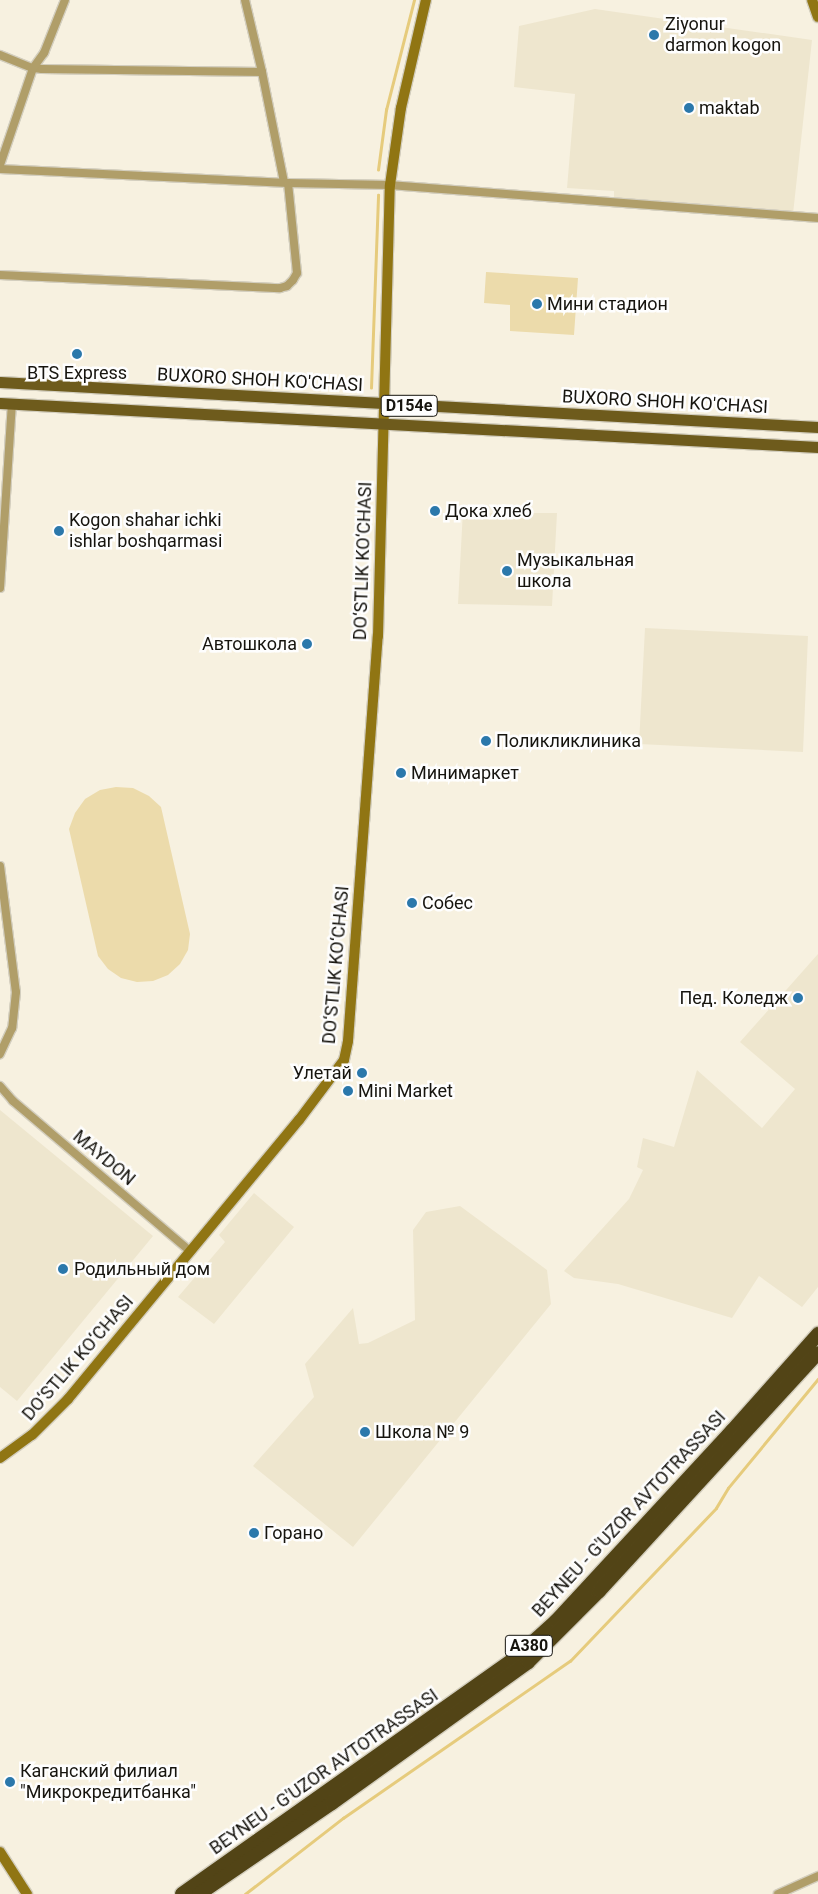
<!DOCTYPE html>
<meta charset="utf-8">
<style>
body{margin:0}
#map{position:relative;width:818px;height:1894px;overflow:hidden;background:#f7f1e0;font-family:Roboto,sans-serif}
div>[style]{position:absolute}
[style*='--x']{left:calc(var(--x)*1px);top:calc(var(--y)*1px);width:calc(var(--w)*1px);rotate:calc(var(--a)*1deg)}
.built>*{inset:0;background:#eee6ce}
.green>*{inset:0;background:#ecdbab}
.stream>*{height:2.5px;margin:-1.25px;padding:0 1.25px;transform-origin:1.25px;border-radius:1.25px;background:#e6cb7c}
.roads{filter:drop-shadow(1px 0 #d3cebe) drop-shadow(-1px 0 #d3cebe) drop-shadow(0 1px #d3cebe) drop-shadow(0 -1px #d3cebe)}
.street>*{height:8px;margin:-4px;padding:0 4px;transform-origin:4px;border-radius:4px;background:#b09e69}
.secondary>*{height:10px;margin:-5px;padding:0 5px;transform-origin:5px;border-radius:5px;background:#907513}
.primary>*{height:11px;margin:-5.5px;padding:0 5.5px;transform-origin:5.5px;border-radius:5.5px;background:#6e5b1c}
.highway>*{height:14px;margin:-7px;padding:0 7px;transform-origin:7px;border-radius:7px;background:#524416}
.dots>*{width:14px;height:14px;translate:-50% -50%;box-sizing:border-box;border:2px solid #fefefe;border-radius:50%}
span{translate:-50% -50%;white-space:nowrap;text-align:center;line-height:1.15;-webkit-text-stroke:5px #fefefe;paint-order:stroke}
.shield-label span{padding:1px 4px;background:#fefefe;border:1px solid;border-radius:4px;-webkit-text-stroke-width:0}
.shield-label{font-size:16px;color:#16140e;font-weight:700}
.poi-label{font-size:18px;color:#16140e}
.left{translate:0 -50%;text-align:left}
.right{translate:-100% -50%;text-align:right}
.street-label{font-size:18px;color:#16140e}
</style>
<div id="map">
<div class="built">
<i style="clip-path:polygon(595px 9px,812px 40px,793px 214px,614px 200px,614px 191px,567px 188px,575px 94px,514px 87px,519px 26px)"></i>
<i style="clip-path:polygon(463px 510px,480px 510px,480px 513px,557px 513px,552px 606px,458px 604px)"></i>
<i style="clip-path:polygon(645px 628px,808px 636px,803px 752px,639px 744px)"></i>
<i style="clip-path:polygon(818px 954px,818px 1287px,802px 1307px,759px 1276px,732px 1318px,618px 1284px,574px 1278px,564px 1271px,629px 1199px,643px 1170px,637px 1167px,643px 1138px,674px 1147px,697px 1070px,762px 1128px,795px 1089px,740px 1042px)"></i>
<i style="clip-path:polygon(0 1110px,153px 1236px,17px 1401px,0 1387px)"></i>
<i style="clip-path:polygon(254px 1193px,294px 1227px,214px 1324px,178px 1297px,225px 1242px,219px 1235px)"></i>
<i style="clip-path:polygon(460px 1206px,547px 1270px,551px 1304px,353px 1547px,253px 1466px,314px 1397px,305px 1364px,353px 1308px,359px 1344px,368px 1343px,415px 1320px,413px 1230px,426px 1212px)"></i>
</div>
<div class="green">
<i style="clip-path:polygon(486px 272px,578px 278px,574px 335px,510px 331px,510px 305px,484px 303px)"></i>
<i style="clip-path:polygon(116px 787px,133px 788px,149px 796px,161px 807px,190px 934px,188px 950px,180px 964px,168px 975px,153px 981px,137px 982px,121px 978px,108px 969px,98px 956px,69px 829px,75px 813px,85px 799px,100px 790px)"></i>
</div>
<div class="stream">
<i style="--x:378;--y:170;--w:61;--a:-82.4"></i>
<i style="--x:386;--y:110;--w:114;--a:-75.7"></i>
<i style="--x:371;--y:388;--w:193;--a:-87.9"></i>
<i style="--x:245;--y:1894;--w:124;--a:-37.8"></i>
<i style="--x:343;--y:1818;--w:276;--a:-34.7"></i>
<i style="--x:570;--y:1661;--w:211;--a:-46.3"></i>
<i style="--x:716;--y:1508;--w:23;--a:-59"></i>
<i style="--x:728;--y:1488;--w:141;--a:-50.5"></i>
</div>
<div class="roads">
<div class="street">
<i style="--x:245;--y:0;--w:74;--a:76.7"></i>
<i style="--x:262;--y:72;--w:112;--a:78.7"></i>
<i style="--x:0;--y:55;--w:35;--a:22"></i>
<i style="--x:33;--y:68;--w:9;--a:6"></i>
<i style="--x:42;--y:69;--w:220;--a:0.8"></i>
<i style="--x:0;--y:165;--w:102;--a:-71.2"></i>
<i style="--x:33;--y:68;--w:19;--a:-54"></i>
<i style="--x:44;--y:53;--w:57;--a:-68.4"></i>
<i style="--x:0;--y:169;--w:288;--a:2.8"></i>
<i style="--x:288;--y:183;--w:102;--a:1.1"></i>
<i style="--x:390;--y:185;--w:429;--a:4.4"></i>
<i style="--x:0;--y:275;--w:280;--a:2.7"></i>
<i style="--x:280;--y:288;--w:7;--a:-16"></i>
<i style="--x:287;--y:286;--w:8;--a:-45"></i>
<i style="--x:293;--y:280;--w:8;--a:-60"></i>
<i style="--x:297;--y:273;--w:90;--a:-95.7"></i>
<i style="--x:0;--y:588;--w:184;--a:-86.3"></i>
<i style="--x:0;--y:866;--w:127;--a:82.8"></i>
<i style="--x:16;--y:992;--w:36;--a:96"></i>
<i style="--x:12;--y:1028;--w:29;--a:115"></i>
<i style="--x:0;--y:1086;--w:20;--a:49"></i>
<i style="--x:13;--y:1101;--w:233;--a:40.3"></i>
<i style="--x:778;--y:1894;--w:44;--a:-24.2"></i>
</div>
<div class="secondary">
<i style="--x:812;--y:0;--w:18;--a:71"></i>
<i style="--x:0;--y:1458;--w:39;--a:-36"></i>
<i style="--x:32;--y:1435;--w:51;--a:-45"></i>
<i style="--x:68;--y:1399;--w:362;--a:-50.4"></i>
<i style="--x:299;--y:1120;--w:75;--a:-53.1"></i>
<i style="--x:344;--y:1060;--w:19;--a:-78"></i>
<i style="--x:348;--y:1041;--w:406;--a:-85.8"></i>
<i style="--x:378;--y:636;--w:451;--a:-88.5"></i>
<i style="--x:390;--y:185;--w:78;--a:-81.9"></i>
<i style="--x:401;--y:108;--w:111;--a:-77"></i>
<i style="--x:0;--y:1852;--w:50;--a:57.3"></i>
</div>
<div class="primary">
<i style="--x:0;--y:382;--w:819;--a:3.15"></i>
<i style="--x:0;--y:403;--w:819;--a:3.08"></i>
</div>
<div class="highway">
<i style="--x:182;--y:1894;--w:405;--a:-35.3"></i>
<i style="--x:513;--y:1660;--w:58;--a:-42.2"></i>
<i style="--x:556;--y:1621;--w:259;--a:-47.2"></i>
<i style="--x:732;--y:1431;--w:130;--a:-48.4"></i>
<i style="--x:199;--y:1894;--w:161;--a:-34.4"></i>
<i style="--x:332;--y:1803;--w:241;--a:-35.7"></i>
<i style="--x:528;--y:1662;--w:100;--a:-45"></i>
<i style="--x:599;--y:1591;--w:323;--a:-47.4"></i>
</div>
</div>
<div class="dots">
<i style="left:654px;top:35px;background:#2b78ab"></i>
<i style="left:689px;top:108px;background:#2b78ab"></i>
<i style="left:537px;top:304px;background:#2b78ab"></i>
<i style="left:77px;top:354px;background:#2b78ab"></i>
<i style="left:435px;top:511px;background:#2b78ab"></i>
<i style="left:59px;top:531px;background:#2b78ab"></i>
<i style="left:507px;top:571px;background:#2b78ab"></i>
<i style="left:307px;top:644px;background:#2b78ab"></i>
<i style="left:486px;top:741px;background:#2b78ab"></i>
<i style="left:401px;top:773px;background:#2b78ab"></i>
<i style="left:412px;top:903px;background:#2b78ab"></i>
<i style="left:798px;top:998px;background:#2b78ab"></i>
<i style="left:362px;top:1073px;background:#2b78ab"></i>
<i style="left:348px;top:1091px;background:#2b78ab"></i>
<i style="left:63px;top:1269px;background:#2b78ab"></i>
<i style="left:365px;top:1432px;background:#2b78ab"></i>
<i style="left:254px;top:1533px;background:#2b78ab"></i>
<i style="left:10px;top:1782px;background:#2b78ab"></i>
</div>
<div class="shield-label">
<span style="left:409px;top:406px">D154e</span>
<span style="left:529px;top:1646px">A380</span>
</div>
<div class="poi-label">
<span class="left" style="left:665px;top:35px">Ziyonur<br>darmon kogon</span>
<span class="left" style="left:699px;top:108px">maktab</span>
<span class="left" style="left:547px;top:304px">Мини стадион</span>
<span style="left:77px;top:373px">BTS Express</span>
<span class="left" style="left:445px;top:511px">Дока хлеб</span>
<span class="left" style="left:69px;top:531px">Kogon shahar ichki<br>ishlar boshqarmasi</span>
<span class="left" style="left:517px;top:571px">Музыкальная<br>школа</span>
<span class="right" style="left:297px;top:644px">Автошкола</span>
<span class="left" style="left:496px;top:741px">Поликликлиника</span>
<span class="left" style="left:411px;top:773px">Минимаркет</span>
<span class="left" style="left:422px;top:903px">Собеc</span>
<span class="right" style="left:788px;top:998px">Пед. Коледж</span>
<span class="right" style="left:352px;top:1073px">Улетай</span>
<span class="left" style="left:358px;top:1091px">Mini Market</span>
<span class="left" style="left:74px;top:1269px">Родильный дом</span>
<span class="left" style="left:375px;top:1432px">Школа № 9</span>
<span class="left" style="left:264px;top:1533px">Горано</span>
<span class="left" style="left:20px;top:1782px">Каганский филиал<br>"Микрокредитбанка"</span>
</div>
<div class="street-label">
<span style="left:260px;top:380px;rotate:3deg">BUXORO SHOH KO'CHASI</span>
<span style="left:665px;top:402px;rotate:3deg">BUXORO SHOH KO'CHASI</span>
<span style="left:363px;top:561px;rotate:-88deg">DO‘STLIK KO‘CHASI</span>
<span style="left:336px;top:965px;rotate:-85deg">DO‘STLIK KO‘CHASI</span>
<span style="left:104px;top:1158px;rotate:40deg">MAYDON</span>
<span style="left:78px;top:1358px;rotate:-49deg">DO‘STLIK KO‘CHASI</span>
<span style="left:629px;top:1514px;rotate:-47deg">BEYNEU - G'UZOR AVTOTRASSASI</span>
<span style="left:324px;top:1772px;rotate:-35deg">BEYNEU - G'UZOR AVTOTRASSASI</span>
</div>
</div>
